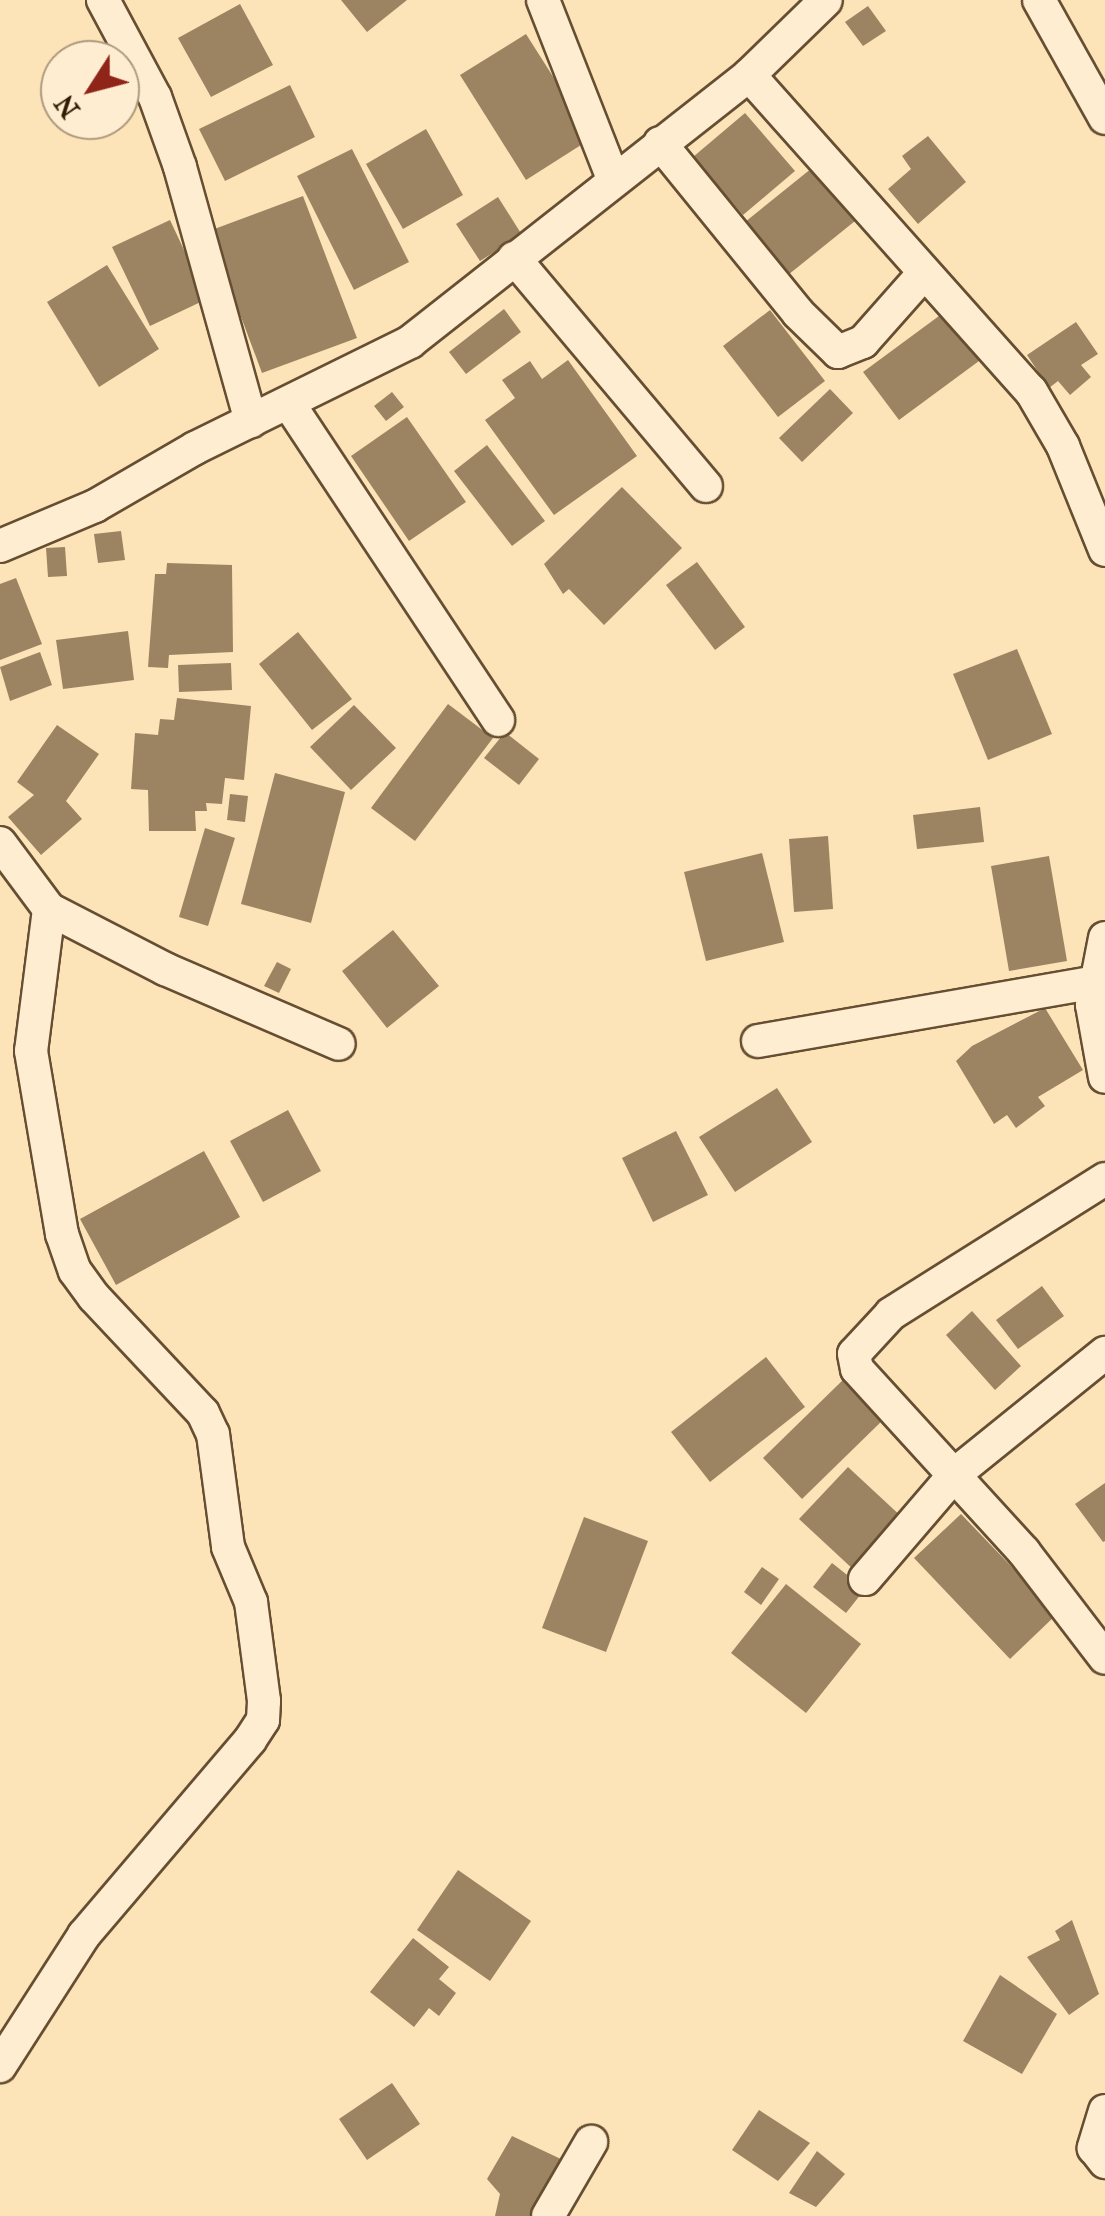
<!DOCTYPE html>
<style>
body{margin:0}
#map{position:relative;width:1105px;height:2216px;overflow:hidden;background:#fde4b8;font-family:"IM FELL French Canon",serif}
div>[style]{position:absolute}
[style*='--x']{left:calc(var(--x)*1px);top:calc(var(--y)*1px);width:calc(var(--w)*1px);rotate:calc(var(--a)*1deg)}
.building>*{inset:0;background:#9c8462}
.roads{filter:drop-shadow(2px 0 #664e32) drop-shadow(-2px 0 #664e32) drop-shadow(0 2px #664e32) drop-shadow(0 -2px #664e32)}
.minor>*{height:32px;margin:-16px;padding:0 16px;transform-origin:16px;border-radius:16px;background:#feedd1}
span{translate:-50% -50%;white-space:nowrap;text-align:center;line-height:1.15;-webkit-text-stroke:8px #feedd1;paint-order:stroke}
.north{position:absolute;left:40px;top:40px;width:100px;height:100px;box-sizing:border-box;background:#feedd1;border:2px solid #ad997f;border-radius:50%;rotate:234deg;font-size:28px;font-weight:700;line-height:40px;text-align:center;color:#331c05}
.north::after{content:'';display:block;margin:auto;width:35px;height:45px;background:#8f2418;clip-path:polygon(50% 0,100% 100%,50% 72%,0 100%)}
</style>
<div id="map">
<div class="building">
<i style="clip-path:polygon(341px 0,407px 0,367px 32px)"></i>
<i style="clip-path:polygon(240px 4px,273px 65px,211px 97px,178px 38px)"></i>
<i style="clip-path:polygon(868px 6px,886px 31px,863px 46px,845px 22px)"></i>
<i style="clip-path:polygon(526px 34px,592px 138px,526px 180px,460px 75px)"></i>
<i style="clip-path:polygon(290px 85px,315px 137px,225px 181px,199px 129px)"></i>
<i style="clip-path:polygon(745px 113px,795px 171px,743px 215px,693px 157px)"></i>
<i style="clip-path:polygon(426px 129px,463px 195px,403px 229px,366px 164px)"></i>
<i style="clip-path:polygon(928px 136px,966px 182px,918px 224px,888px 189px,911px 169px,902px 156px)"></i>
<i style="clip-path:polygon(352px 149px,409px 262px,354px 290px,297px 176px)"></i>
<i style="clip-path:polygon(817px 164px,860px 217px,788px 275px,745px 222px)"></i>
<i style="clip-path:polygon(303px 196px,357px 338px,262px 373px,209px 231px)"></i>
<i style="clip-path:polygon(498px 197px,522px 235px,480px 261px,456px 224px)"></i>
<i style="clip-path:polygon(170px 220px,207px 299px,150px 326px,112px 247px)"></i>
<i style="clip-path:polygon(107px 265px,159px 349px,99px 387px,47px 302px)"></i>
<i style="clip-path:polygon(504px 309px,521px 332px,466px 374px,449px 352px)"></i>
<i style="clip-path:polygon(770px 310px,825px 381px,778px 417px,723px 346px)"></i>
<i style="clip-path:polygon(943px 313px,979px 361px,899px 420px,863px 372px)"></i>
<i style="clip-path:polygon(1076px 322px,1098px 354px,1081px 365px,1091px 377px,1070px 395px,1058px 381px,1049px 388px,1027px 355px)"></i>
<i style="clip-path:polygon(568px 360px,637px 456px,554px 515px,485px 420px,515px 398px,502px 380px,530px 361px,542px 379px)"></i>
<i style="clip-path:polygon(830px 389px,853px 413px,802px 462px,779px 438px)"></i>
<i style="clip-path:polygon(392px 392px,404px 407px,386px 421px,374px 406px)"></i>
<i style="clip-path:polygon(407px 417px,466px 502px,409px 541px,351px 456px)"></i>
<i style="clip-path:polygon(487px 445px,545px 521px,512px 546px,454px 471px)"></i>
<i style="clip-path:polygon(622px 487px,682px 548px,604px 625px,569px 589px,563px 594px,544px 564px)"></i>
<i style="clip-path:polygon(121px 531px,125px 560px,98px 563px,94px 534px)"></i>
<i style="clip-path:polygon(65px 547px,67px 576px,48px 577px,46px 548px)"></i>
<i style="clip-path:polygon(697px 562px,745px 627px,715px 650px,666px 585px)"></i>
<i style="clip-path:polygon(167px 563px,232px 565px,233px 652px,169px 655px,168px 668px,148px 667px,155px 574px,166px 574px)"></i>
<i style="clip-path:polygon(16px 578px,42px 644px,0 660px,0 584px)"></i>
<i style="clip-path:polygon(128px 631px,134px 680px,63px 689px,56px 640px)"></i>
<i style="clip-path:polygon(298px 632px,352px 699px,312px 730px,259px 664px)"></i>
<i style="clip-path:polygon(1017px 649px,1052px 734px,988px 760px,953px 674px)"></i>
<i style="clip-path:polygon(40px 652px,52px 685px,10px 701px,0 667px)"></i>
<i style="clip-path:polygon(231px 663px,232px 690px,179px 692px,178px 665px)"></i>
<i style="clip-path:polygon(177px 698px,251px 706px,244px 780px,225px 778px,222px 804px,206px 803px,207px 811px,195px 811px,196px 831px,149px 831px,148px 790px,131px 789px,135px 733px,158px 735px,160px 719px,174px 720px)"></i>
<i style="clip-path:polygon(448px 704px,493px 738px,415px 841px,371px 808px)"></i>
<i style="clip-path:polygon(354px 705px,396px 748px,351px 790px,310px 747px)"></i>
<i style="clip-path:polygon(57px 725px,99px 754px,66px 801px,82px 819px,41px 855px,8px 817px,34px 795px,17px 782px)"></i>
<i style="clip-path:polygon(505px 732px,539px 759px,519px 785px,484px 758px)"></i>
<i style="clip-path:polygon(275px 773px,345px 792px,311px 923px,241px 904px)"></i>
<i style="clip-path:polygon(230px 794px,248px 796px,245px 822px,227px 820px)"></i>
<i style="clip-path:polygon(980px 807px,984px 842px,917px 849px,913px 815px)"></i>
<i style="clip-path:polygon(205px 828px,235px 838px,208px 926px,179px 917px)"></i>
<i style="clip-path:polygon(828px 836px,833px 909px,794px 912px,789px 839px)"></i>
<i style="clip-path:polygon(762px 853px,784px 942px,706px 961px,684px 872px)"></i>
<i style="clip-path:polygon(1049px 856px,1067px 961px,1009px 971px,991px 866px)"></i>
<i style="clip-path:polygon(393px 930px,439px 986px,387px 1028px,342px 971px)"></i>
<i style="clip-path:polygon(277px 962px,291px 969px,279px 993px,264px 986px)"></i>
<i style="clip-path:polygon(1045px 1008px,1083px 1070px,1038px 1097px,1045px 1106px,1016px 1128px,1007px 1115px,994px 1124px,956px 1061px,972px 1046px)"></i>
<i style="clip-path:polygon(777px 1088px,812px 1142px,735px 1192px,699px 1137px)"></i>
<i style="clip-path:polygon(288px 1110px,321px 1171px,263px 1202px,230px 1141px)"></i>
<i style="clip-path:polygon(676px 1131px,708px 1195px,653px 1222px,622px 1158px)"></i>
<i style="clip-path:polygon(204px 1151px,240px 1217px,116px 1285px,80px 1219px)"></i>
<i style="clip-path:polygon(1042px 1286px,1064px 1316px,1018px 1349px,996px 1320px)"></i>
<i style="clip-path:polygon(972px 1311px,1021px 1366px,995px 1390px,946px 1335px)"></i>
<i style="clip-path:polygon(766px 1357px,805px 1407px,710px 1482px,671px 1432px)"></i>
<i style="clip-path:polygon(848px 1375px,887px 1416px,802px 1499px,763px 1458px)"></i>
<i style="clip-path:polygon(848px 1467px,904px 1519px,855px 1571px,799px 1519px)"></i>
<i style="clip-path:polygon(1105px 1483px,1105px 1541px,1103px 1542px,1075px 1504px)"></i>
<i style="clip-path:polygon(961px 1514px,1057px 1614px,1010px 1659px,914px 1558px)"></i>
<i style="clip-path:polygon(584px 1517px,648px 1541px,606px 1652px,542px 1628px)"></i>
<i style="clip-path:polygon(832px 1563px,865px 1589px,846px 1613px,813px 1587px)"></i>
<i style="clip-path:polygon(762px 1567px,779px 1579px,761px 1605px,744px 1592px)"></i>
<i style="clip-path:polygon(786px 1584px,861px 1644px,806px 1713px,731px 1653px)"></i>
<i style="clip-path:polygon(458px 1870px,531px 1921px,490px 1981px,417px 1930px)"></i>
<i style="clip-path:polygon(1072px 1920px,1099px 1994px,1069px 2015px,1027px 1957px,1060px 1940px,1055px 1931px)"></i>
<i style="clip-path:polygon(413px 1938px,449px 1967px,439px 1979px,456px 1993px,439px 2016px,429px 2008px,414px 2027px,370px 1992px)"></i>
<i style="clip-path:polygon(1000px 1975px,1057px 2014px,1022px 2074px,963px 2041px)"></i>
<i style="clip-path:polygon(392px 2083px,420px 2124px,367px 2160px,339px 2119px)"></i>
<i style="clip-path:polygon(759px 2110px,810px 2143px,778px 2181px,732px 2150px)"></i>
<i style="clip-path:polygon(512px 2136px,563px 2160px,530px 2216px,495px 2216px,500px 2194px,487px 2179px)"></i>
<i style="clip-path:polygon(817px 2151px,845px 2174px,816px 2207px,789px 2193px)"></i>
</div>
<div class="roads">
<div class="minor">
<i style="--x:103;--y:0;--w:110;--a:61.8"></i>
<i style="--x:155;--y:97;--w:74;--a:70.3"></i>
<i style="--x:180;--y:167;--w:264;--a:74.4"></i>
<i style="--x:543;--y:0;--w:192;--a:68.6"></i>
<i style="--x:1039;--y:0;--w:135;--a:60.8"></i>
<i style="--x:749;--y:75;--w:424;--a:48.3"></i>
<i style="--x:1031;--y:391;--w:64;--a:59.8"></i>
<i style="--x:1063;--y:446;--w:112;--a:68"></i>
<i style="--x:660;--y:143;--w:219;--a:50.9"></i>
<i style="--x:798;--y:313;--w:56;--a:44.3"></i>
<i style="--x:838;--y:352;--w:27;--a:-22"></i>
<i style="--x:863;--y:342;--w:92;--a:-48.5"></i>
<i style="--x:514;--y:258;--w:298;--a:49.9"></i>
<i style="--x:289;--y:404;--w:379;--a:56.5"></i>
<i style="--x:0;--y:546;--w:103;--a:-22.8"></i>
<i style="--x:95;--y:506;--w:116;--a:-30.1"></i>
<i style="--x:195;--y:448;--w:240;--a:-26.2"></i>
<i style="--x:410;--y:342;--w:432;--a:-38.2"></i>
<i style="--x:749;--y:75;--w:107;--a:-44.2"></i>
<i style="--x:0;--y:843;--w:82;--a:53.4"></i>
<i style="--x:49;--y:909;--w:143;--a:97.2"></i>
<i style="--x:31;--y:1051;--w:186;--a:80.4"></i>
<i style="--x:62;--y:1234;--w:39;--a:71"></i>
<i style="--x:75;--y:1271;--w:32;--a:54"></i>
<i style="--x:94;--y:1297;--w:159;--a:46.8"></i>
<i style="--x:203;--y:1413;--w:23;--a:65"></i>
<i style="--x:213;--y:1434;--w:114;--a:82.4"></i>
<i style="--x:228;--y:1547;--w:60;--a:67.3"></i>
<i style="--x:251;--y:1602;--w:100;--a:82.5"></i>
<i style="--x:264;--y:1701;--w:19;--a:93"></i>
<i style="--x:263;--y:1720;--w:24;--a:123"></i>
<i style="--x:250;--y:1740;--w:256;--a:130.4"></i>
<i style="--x:84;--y:1935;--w:156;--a:122.7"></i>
<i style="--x:49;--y:909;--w:131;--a:27.3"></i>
<i style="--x:165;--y:969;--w:189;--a:23.3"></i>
<i style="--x:1105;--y:938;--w:68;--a:101"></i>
<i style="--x:1092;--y:1005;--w:73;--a:79.8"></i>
<i style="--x:758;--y:1041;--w:342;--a:-9.9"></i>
<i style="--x:1105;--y:1179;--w:253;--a:147.8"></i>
<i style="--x:891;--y:1314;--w:54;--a:132.8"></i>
<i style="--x:854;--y:1354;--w:15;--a:79"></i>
<i style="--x:857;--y:1369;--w:248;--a:47.6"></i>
<i style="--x:1024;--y:1552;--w:133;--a:52.6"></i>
<i style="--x:865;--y:1579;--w:138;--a:-49.4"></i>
<i style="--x:955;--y:1474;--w:193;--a:-38.9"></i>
<i style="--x:1105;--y:2111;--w:39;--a:107"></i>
<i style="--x:1094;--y:2148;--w:18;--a:52"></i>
<i style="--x:548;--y:2216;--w:86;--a:-59.8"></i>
</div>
</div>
<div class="north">N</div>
</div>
